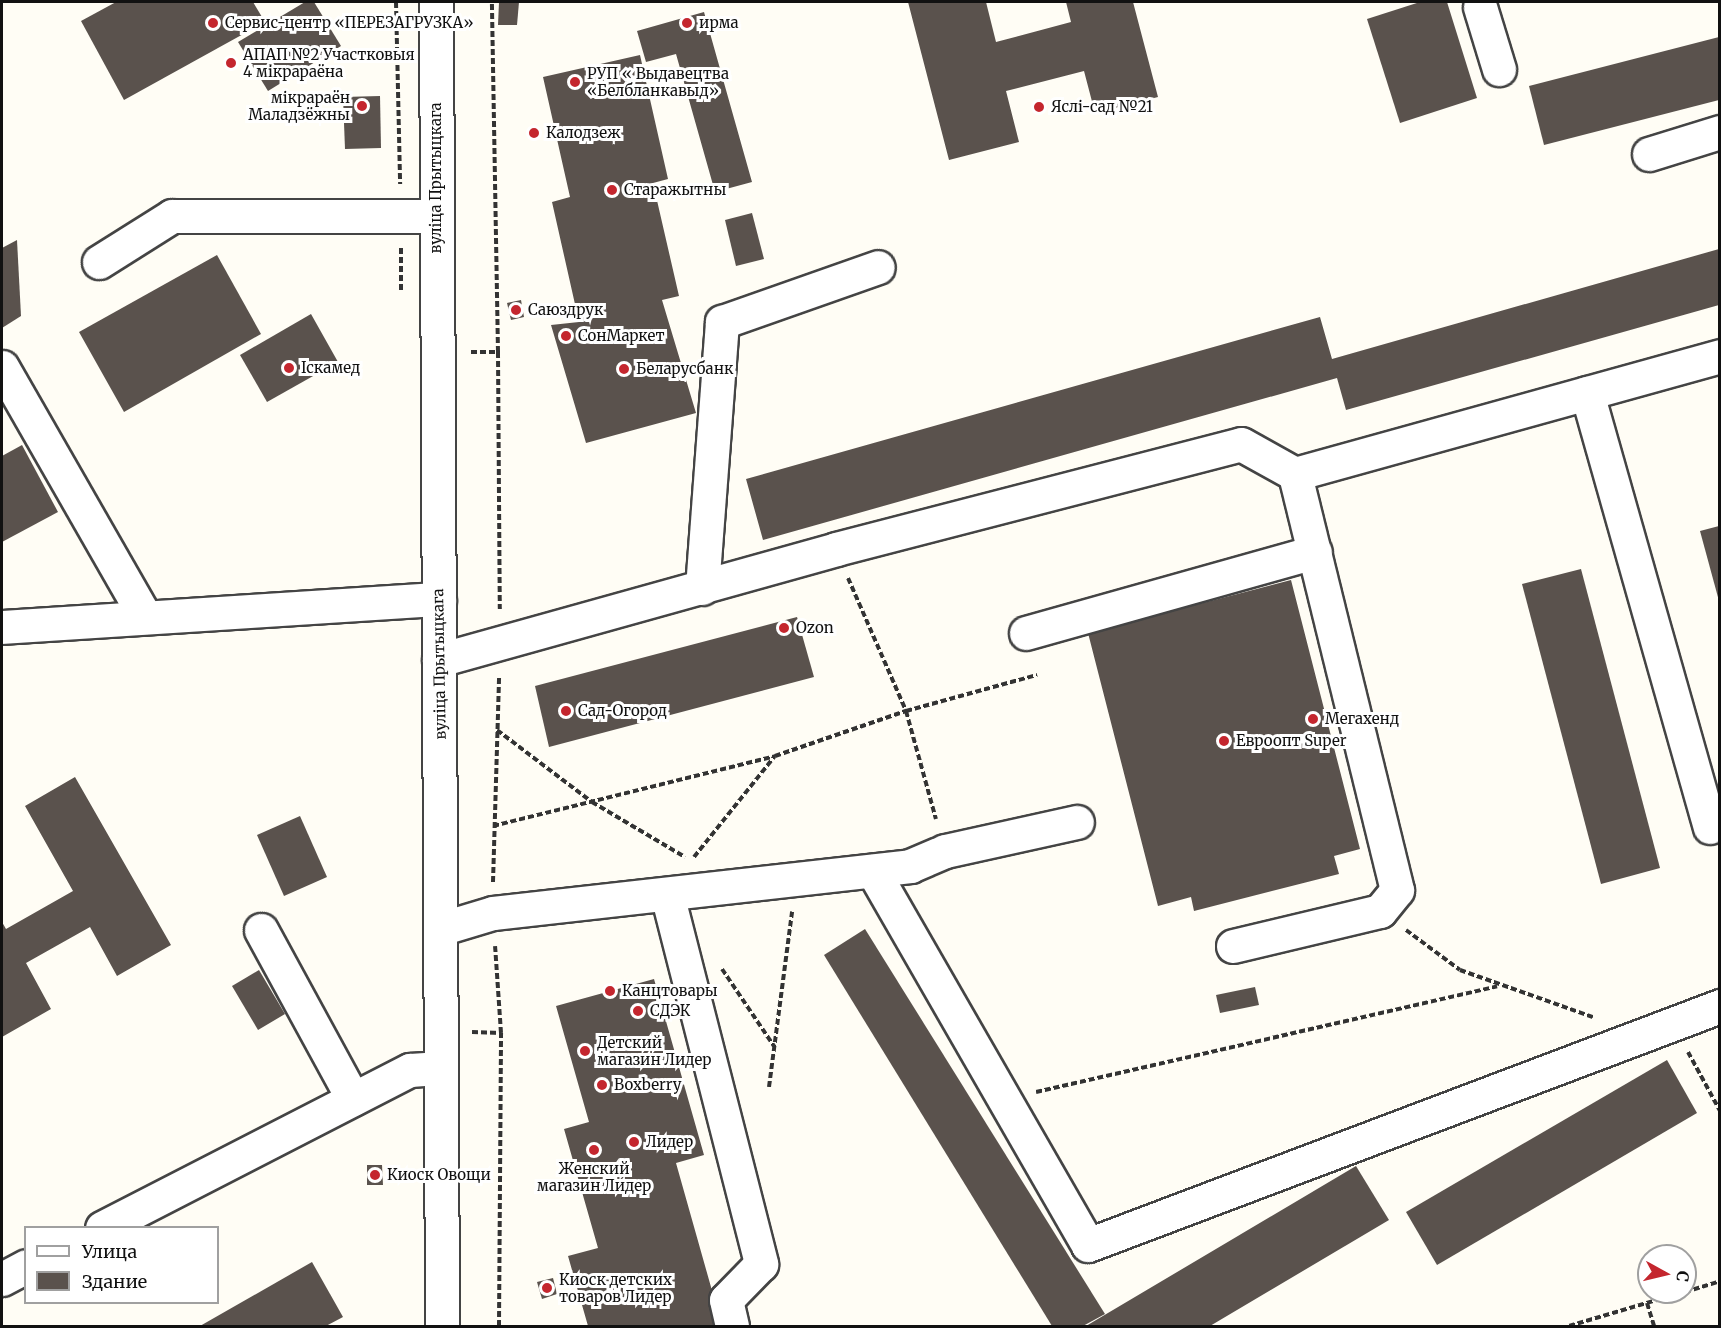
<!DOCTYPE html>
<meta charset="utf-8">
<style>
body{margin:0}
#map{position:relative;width:1721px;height:1328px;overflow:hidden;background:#fffdf5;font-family:Merriweather,serif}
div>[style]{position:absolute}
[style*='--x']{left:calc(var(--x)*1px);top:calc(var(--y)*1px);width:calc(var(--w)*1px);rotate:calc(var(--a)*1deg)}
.building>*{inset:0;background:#5a524d}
.path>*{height:4px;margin-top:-2px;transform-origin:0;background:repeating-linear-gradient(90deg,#333 0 6px,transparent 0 9px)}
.roads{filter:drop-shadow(2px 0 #444) drop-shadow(-2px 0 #444) drop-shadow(0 2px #444) drop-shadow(0 -2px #444)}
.minor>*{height:33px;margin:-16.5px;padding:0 16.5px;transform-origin:16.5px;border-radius:16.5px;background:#fff}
.dots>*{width:16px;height:16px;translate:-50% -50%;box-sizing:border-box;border:3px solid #fff;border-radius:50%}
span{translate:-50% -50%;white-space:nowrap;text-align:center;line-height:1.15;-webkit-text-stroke:6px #fff;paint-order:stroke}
.poi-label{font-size:15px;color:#111}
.left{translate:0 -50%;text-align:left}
.right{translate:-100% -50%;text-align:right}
.street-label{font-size:15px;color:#111}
.frame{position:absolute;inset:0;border:3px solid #111;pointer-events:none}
.legend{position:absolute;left:24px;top:1226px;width:195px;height:78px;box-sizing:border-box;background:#fff;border:2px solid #a0a0a0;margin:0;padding:8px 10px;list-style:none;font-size:18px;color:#111}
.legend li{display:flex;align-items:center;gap:12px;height:30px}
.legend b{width:30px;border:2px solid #a0a0a0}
.north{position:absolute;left:1637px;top:1244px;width:60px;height:60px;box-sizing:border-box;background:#fff;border:2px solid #a0a0a0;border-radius:50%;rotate:98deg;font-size:16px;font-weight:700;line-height:24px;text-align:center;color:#111}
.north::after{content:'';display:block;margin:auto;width:21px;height:27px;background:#c4262e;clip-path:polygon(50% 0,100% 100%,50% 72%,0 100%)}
</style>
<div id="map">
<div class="building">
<i style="clip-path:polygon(116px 2px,253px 2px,265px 22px,124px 100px,81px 21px)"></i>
<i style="clip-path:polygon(305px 2px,314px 2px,341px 46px,268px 91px,238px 42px)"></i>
<i style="clip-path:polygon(499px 2px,519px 2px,517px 25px,498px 25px)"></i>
<i style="clip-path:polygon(908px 2px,986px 2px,996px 42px,1071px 22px,1066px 2px,1133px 2px,1158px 97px,1095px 113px,1084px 71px,1006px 91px,1019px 142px,949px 160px)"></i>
<i style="clip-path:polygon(1420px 2px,1447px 2px,1477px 98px,1400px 123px,1367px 19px)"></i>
<i style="clip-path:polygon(704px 12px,752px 182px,715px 192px,676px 54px,646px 62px,637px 31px)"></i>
<i style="clip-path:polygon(1719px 37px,1719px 100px,1544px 145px,1529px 86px)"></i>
<i style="clip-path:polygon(640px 55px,668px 179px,653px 183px,679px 296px,662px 300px,696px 413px,586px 443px,551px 325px,579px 322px,552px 202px,570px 197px,543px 77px)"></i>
<i style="clip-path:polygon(380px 96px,381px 148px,345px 149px,343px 97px)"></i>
<i style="clip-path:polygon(752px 213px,764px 259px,736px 266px,725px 220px)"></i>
<i style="clip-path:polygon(17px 240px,21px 316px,2px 328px,2px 248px)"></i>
<i style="clip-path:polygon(1719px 249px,1719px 305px,1346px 410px,1337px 378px,763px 540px,746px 479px,1320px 317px,1332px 359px)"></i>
<i style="clip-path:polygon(217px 255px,261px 334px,124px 412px,79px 332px)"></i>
<i style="clip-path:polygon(521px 300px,524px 317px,511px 320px,507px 303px)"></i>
<i style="clip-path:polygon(311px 314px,338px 362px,267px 402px,240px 355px)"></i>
<i style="clip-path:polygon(22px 445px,58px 512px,2px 542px,2px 456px)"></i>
<i style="clip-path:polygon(1719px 526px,1719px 601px,1700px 531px)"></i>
<i style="clip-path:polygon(1581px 569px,1660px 868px,1601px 884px,1522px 584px)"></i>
<i style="clip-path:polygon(1291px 580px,1360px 849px,1334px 856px,1339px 874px,1194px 911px,1191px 897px,1158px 906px,1088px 633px)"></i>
<i style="clip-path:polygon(797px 617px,814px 677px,549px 747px,535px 686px)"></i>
<i style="clip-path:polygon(75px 777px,171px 945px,117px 976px,90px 927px,26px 963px,51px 1009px,2px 1037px,2px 922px,6px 929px,73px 891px,25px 806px)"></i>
<i style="clip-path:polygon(300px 816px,327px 877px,284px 896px,257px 835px)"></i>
<i style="clip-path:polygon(865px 929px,1105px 1314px,1083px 1326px,1052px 1326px,824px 955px)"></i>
<i style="clip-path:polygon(259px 970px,285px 1014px,258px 1030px,232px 986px)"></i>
<i style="clip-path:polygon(654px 979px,704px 1155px,676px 1163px,722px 1326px,588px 1326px,568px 1256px,598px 1248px,564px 1129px,589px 1122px,556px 1006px)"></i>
<i style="clip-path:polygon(1255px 987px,1259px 1005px,1220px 1013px,1216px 995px)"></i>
<i style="clip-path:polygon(1667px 1060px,1697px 1113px,1437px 1265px,1406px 1212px)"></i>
<i style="clip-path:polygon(367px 1165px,382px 1165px,383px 1185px,367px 1185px)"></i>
<i style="clip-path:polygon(1356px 1166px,1389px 1220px,1210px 1326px,1086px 1326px)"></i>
<i style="clip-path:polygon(312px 1262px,343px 1317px,326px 1326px,200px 1326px)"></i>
<i style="clip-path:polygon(553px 1278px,557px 1294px,542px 1299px,537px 1282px)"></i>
</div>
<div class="path">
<i style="--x:396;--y:2;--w:182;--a:88.7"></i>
<i style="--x:401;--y:248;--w:44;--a:90"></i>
<i style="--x:471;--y:352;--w:27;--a:0"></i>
<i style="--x:498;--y:352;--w:350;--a:-91"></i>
<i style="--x:498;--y:352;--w:257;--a:89.6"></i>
<i style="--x:848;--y:578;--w:145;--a:66.4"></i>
<i style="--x:906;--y:711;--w:136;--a:-15.4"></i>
<i style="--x:497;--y:730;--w:119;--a:37.2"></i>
<i style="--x:592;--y:802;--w:108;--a:30.6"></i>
<i style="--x:493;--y:826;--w:291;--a:-13.9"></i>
<i style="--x:775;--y:756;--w:139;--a:-19"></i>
<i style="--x:906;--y:711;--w:112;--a:74.5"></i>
<i style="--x:694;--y:857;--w:128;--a:-51.3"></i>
<i style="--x:493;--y:882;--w:205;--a:-88.3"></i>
<i style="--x:1406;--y:930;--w:67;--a:36.5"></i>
<i style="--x:1460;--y:970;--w:141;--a:19.5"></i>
<i style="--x:722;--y:969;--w:93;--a:56"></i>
<i style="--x:472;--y:1032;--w:29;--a:2"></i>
<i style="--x:501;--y:1033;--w:87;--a:-93.9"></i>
<i style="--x:1688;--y:1052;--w:67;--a:61.5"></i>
<i style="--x:769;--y:1087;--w:177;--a:-82.5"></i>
<i style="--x:1036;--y:1092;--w:473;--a:-12.9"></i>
<i style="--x:1685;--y:1292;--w:37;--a:-17"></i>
<i style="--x:1647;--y:1303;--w:24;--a:73"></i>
<i style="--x:499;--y:1326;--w:293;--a:-89.6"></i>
<i style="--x:1569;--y:1326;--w:120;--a:-16.5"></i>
</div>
<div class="roads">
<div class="minor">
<i style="--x:436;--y:2;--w:1324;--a:89.74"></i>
<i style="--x:1480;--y:7;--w:65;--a:73"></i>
<i style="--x:1649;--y:154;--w:74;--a:-17.2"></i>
<i style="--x:99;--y:262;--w:86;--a:-32.2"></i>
<i style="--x:172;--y:216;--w:264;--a:0"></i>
<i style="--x:2;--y:367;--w:288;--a:60.2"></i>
<i style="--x:1587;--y:393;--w:451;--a:74.2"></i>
<i style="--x:702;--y:588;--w:267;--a:-85.7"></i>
<i style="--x:722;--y:322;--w:165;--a:-19.4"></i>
<i style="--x:2;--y:627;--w:438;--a:-3.7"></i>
<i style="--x:1026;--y:633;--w:300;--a:-15.7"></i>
<i style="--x:439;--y:660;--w:412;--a:-15.6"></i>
<i style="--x:836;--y:549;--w:418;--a:-14.5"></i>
<i style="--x:1241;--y:444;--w:62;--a:29.1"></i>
<i style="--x:1295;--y:474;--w:441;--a:-15.5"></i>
<i style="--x:873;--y:871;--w:431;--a:60.1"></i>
<i style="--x:1088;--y:1245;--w:676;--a:-20.71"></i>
<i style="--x:667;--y:894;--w:382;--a:75.7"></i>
<i style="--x:761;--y:1264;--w:50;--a:134.2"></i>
<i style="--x:726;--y:1300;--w:27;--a:77"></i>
<i style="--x:443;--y:928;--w:52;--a:-16.7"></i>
<i style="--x:493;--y:913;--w:420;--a:-6.4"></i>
<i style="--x:910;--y:866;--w:38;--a:-23"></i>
<i style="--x:945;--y:851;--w:135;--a:-12.4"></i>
<i style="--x:261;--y:930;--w:192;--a:61.4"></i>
<i style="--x:1233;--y:946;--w:151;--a:-13.4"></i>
<i style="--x:1380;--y:911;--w:27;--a:-51"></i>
<i style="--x:1397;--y:890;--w:428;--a:-103.8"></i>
<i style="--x:102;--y:1228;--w:346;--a:-27.2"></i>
<i style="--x:410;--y:1070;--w:31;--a:-4"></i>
<i style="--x:2;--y:1279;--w:27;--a:-28"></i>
</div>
</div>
<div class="dots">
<i style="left:213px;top:23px;background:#c4262e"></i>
<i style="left:687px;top:23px;background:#c4262e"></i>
<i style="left:231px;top:63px;background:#c4262e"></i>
<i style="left:575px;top:82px;background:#c4262e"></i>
<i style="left:362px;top:106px;background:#c4262e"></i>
<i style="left:1039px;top:107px;background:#c4262e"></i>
<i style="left:534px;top:133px;background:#c4262e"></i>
<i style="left:612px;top:190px;background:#c4262e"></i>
<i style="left:516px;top:310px;background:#c4262e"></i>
<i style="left:566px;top:336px;background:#c4262e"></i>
<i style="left:289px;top:368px;background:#c4262e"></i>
<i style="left:624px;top:369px;background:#c4262e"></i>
<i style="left:784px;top:628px;background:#c4262e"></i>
<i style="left:566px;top:711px;background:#c4262e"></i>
<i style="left:1313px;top:719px;background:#c4262e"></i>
<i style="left:1224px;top:741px;background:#c4262e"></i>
<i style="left:610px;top:991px;background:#c4262e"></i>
<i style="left:638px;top:1011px;background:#c4262e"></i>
<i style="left:585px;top:1051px;background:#c4262e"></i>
<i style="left:602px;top:1085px;background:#c4262e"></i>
<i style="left:634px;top:1142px;background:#c4262e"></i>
<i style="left:594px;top:1150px;background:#c4262e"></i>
<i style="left:375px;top:1175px;background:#c4262e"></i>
<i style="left:547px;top:1288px;background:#c4262e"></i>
</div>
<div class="poi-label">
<span class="left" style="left:225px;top:23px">Сервис-центр «ПЕРЕЗАГРУЗКА»</span>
<span class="left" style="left:699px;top:23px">ирма</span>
<span class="left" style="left:243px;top:63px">АПАП №2 Участковыя<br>4 мікрараёна</span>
<span class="left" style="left:587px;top:82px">РУП « Выдавецтва<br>«Белбланкавыд»</span>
<span class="right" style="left:350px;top:106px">мікрараён<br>Маладзёжны</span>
<span class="left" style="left:1051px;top:107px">Яслі-сад №21</span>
<span class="left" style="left:546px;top:133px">Калодзеж</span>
<span class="left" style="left:624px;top:190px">Старажытны</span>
<span class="left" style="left:528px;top:310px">Саюздрук</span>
<span class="left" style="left:578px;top:336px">СонМаркет</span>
<span class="left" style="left:301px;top:368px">Іскамед</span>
<span class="left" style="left:636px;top:369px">Беларусбанк</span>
<span class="left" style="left:796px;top:628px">Ozon</span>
<span class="left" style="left:578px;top:711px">Сад-Огород</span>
<span class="left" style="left:1325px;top:719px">Мегахенд</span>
<span class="left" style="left:1236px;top:741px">Евроопт Super</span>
<span class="left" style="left:622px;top:991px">Канцтовары</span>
<span class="left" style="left:650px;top:1011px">СДЭК</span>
<span class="left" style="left:597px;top:1051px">Детский<br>магазин Лидер</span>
<span class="left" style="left:614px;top:1085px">Boxberry</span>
<span class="left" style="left:646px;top:1142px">Лидер</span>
<span style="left:594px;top:1177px">Женский<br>магазин Лидер</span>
<span class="left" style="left:387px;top:1175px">Киоск Овощи</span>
<span class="left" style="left:559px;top:1288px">Киоск детских<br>товаров Лидер</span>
</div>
<div class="street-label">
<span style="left:436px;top:178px;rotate:-90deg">вуліца Прытыцкага</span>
<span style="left:439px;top:664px;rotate:-91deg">вуліца Прытыцкага</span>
</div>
<div class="frame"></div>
<ul class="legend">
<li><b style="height:8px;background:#fff"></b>Улица</li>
<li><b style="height:16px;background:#5a524d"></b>Здание</li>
</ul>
<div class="north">С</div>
</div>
